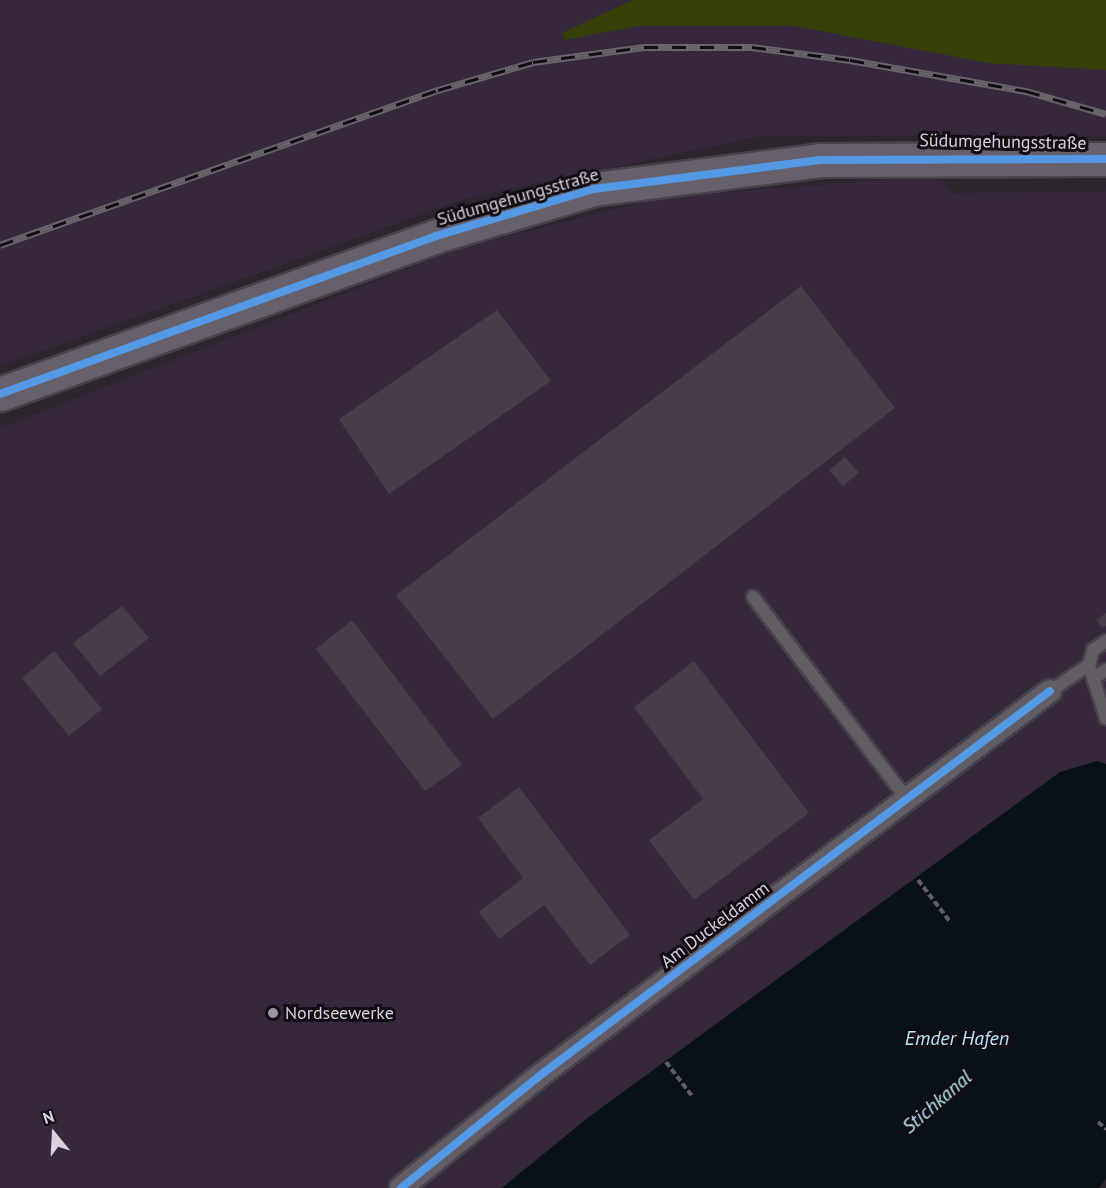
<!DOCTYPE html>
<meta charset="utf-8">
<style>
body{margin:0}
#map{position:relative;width:1106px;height:1188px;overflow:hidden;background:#2c252e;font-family:"PT Sans",sans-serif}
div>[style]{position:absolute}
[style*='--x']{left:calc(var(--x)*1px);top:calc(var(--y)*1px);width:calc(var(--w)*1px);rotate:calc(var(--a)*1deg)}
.built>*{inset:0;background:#36273c}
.green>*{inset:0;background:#364006}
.water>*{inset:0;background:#091216}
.building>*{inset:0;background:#483c48}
.path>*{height:4px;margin-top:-2px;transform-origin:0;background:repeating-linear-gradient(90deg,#625d64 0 6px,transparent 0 9px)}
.roads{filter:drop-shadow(2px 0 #47414a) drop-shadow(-2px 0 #47414a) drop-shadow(0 2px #47414a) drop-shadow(0 -2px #47414a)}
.lane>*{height:12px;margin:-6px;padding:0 6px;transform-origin:6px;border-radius:6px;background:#625d64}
.street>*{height:22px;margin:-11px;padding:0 11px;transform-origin:11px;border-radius:11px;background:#625d64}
.secondary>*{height:33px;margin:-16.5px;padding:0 16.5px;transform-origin:16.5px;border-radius:16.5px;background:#67606a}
.rail>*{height:7px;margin-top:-3.5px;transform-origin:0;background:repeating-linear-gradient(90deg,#120d15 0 14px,#68646a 0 28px);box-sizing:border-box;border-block:2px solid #68646a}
.cycleway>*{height:8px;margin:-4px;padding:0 4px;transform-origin:4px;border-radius:4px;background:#5399e6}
.dots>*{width:16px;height:16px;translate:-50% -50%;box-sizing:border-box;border:3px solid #120d15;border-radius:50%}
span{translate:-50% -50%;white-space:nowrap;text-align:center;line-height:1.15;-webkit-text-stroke:6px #120d15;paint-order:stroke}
.street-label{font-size:18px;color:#d9d1dd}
.poi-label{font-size:18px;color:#d9d1dd}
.left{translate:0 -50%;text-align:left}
.water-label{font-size:20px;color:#b9e7f5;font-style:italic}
.north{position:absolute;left:24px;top:1104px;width:60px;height:60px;-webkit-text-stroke:4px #120d15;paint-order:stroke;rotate:342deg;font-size:16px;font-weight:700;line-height:24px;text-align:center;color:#d9d1dd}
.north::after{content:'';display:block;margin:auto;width:21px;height:27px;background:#d9d1dd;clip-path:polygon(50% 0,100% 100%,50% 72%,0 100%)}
</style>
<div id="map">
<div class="built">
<i style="clip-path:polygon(0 0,1106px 0,1106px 136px,761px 136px,465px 199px,0 366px)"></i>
<i style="clip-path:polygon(886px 180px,942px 180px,951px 193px,1106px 191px,1106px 764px,1097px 761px,907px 888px,589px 1117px,502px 1188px,0 1188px,0 428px,455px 250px,664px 197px)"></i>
</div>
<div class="green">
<i style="clip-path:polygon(633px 0,1106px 0,1106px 70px,988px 63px,795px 26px,638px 26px,565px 40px,562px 33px)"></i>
</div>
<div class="water">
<i style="clip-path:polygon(1097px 761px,1106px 764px,1106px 1179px,1099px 1188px,502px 1188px,589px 1117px,1060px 772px)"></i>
</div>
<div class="building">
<i style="clip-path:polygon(801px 286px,895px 408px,493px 719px,396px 595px)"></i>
<i style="clip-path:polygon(497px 310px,551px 381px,389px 494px,339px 419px)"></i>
<i style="clip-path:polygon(845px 457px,859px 473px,843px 486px,829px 470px)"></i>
<i style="clip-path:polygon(122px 606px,149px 638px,100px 676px,73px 643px)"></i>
<i style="clip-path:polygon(1106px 613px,1106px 626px,1102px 628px,1096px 620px)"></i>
<i style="clip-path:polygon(352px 620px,462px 765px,425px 791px,316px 649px)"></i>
<i style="clip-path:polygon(54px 651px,102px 709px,69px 736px,22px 678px)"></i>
<i style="clip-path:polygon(694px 661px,809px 813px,694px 900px,649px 840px,703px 799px,634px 707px)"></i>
<i style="clip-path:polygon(519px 787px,630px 935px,590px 965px,544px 905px,499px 939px,479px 912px,523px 878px,478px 818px)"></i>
</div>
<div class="path">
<i style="--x:918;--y:880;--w:54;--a:52.5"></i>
<i style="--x:666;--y:1062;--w:43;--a:52.6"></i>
<i style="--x:1098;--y:1122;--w:11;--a:41"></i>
</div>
<div class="roads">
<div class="lane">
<i style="--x:753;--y:597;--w:254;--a:52.7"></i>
<i style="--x:1089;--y:665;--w:56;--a:72.2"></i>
<i style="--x:1093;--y:679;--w:16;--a:-35"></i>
<i style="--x:1050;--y:691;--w:47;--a:-33.7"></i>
<i style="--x:1089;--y:665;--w:16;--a:-75"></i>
<i style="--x:1093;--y:650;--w:16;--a:-35"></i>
</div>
<div class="street">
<i style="--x:401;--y:1188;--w:181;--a:-39"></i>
<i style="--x:542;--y:1074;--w:636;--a:-37.01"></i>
</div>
<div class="secondary">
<i style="--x:0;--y:394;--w:464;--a:-19.9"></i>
<i style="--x:436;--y:236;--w:165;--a:-16.6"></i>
<i style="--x:594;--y:189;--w:228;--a:-7.3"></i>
<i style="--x:820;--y:160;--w:286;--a:-0.2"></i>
</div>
</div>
<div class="rail">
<i style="--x:0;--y:245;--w:465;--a:-19.5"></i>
<i style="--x:438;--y:90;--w:99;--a:-16.4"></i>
<i style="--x:533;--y:62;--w:112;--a:-7.7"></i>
<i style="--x:644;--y:47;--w:108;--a:0"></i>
<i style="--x:752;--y:47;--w:99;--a:7.6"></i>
<i style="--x:850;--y:60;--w:179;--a:10"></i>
<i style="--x:1026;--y:91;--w:83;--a:16"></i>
</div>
<div class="cycleway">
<i style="--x:0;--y:394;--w:464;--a:-19.9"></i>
<i style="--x:436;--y:236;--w:165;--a:-16.6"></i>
<i style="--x:594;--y:189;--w:228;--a:-7.3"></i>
<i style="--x:820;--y:160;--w:286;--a:-0.2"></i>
<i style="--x:401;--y:1188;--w:181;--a:-39"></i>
<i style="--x:542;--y:1074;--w:636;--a:-37.01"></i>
</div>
<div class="dots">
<i style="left:273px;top:1013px;background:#9c95a0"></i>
</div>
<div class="street-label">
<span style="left:1003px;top:142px;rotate:1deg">Südumgehungsstraße</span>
<span style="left:518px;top:197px;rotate:-16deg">Südumgehungsstraße</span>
<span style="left:715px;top:925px;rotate:-37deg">Am Duckeldamm</span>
</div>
<div class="poi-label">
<span class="left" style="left:285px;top:1013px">Nordseewerke</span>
</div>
<div class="water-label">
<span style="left:957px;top:1038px">Emder Hafen</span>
<span style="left:937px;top:1102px;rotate:-41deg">Stichkanal</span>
</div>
<div class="north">N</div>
</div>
